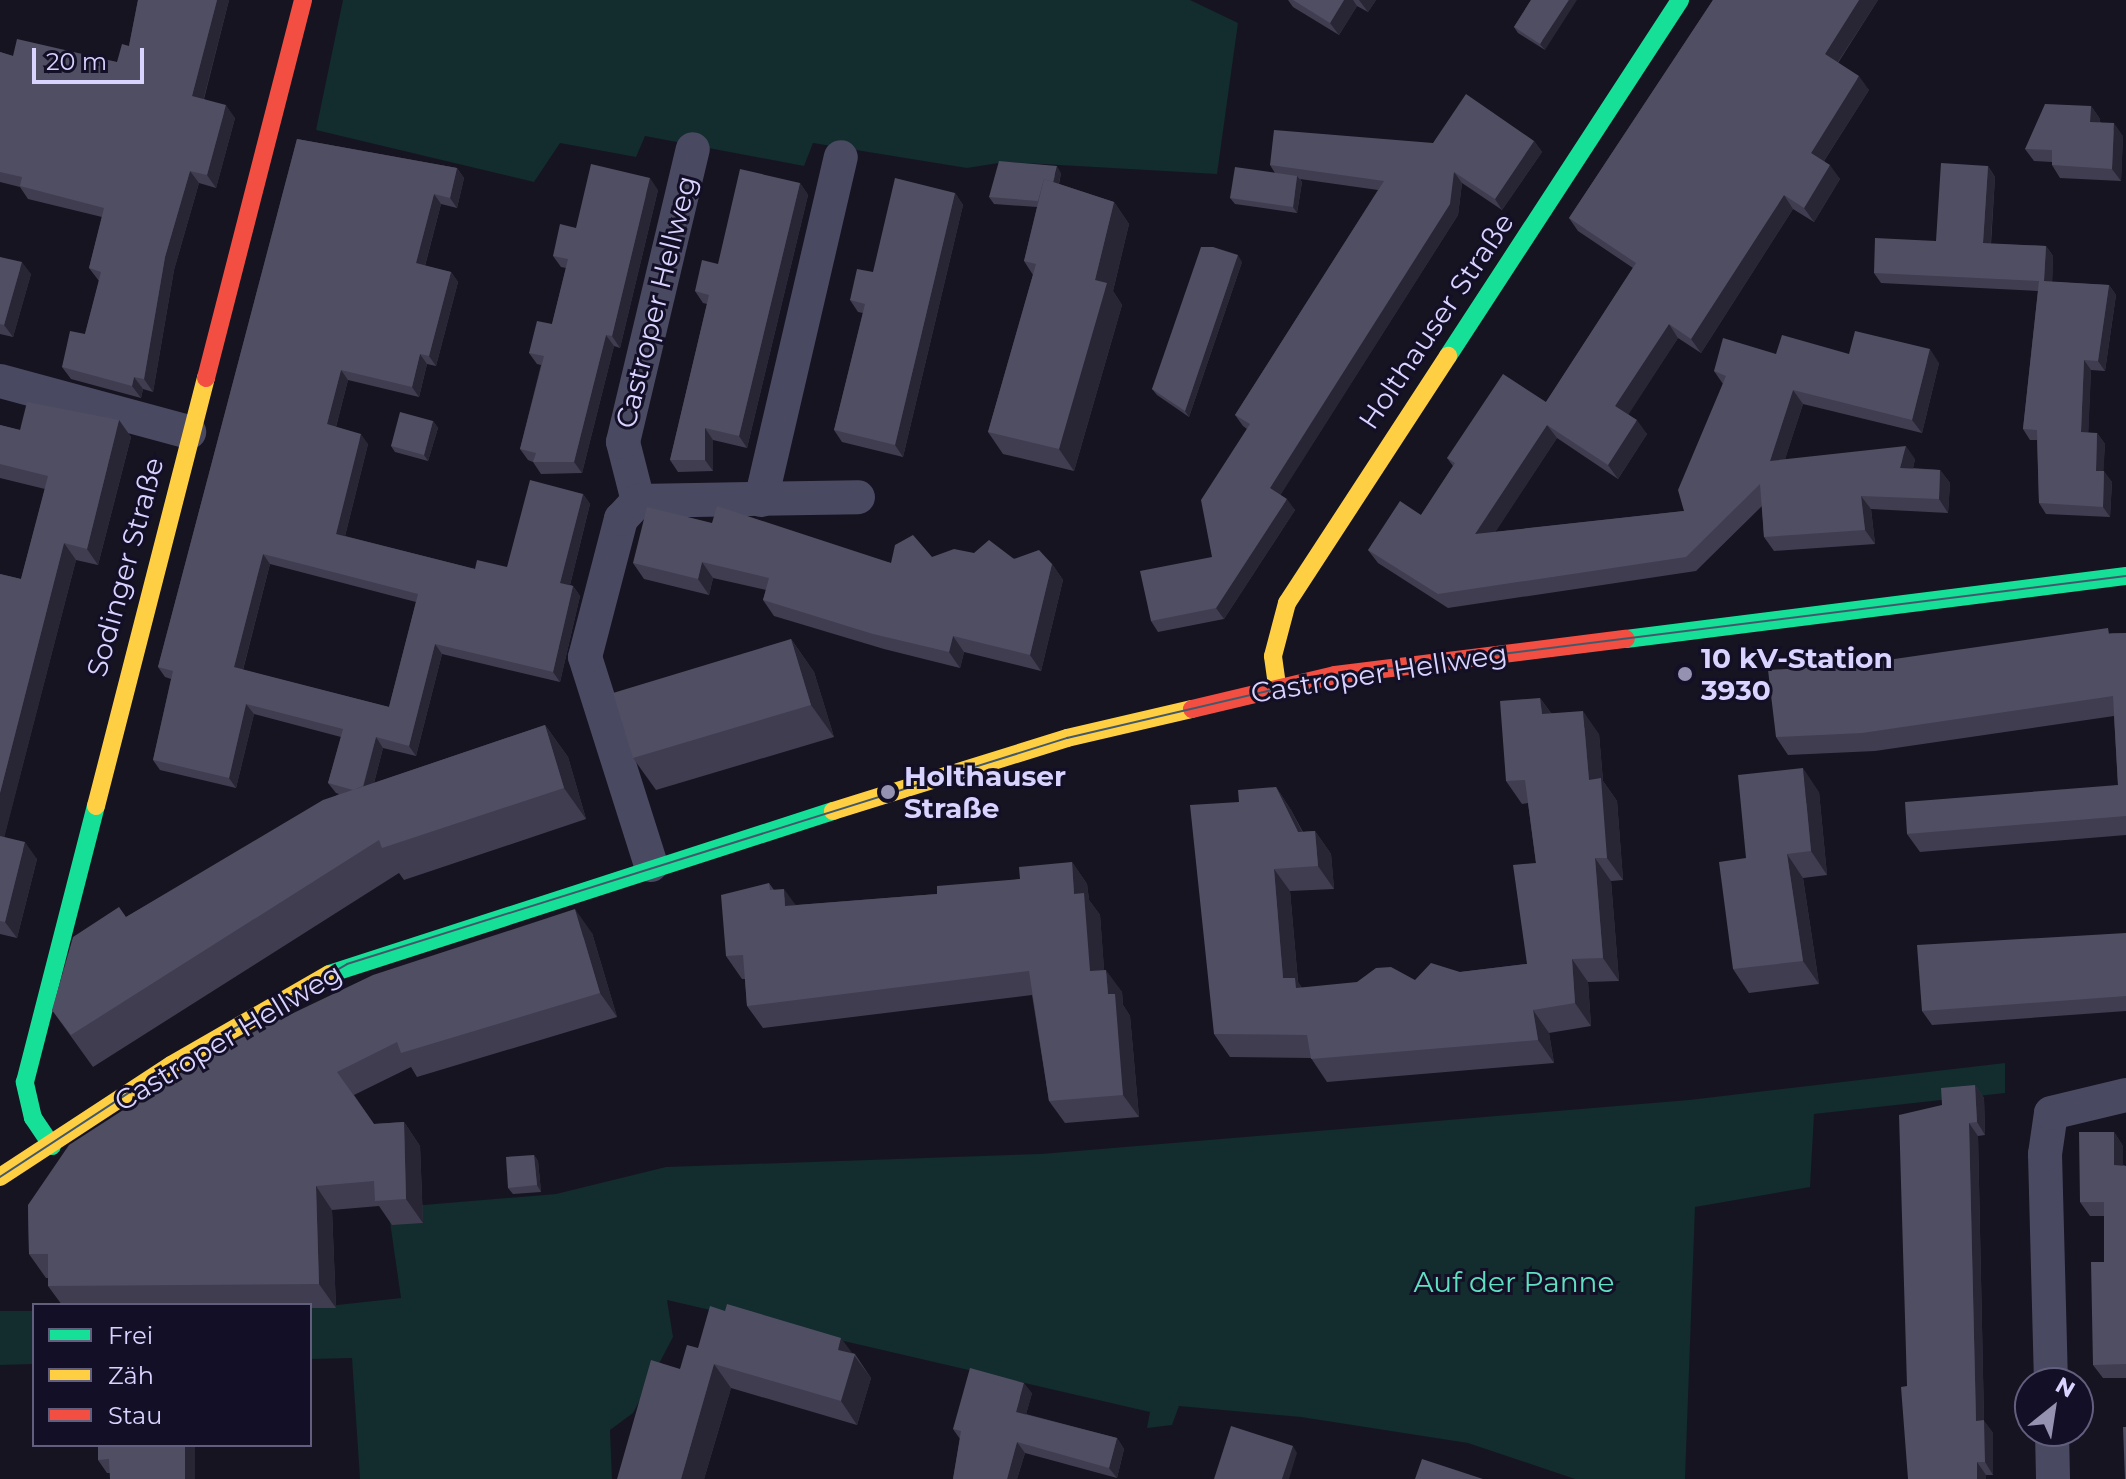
<!DOCTYPE html>
<meta charset="utf-8">
<style>
body{margin:0}
#map{position:relative;width:2126px;height:1479px;overflow:hidden;background:#161421;font-family:Montserrat,sans-serif}
div>[style]{position:absolute}
[style*='--x']{left:calc(var(--x)*1px);top:calc(var(--y)*1px);width:calc(var(--w)*1px);rotate:calc(var(--a)*1deg)}
.green>*{inset:0;background:#132c2d}
.street>*{height:34px;margin:-17px;padding:0 17px;transform-origin:17px;border-radius:17px;background:#4a4962}
.fast>*{height:18px;margin:-9px;padding:0 9px;transform-origin:9px;border-radius:9px;background:#16e098}
.slow>*{height:18px;margin:-9px;padding:0 9px;transform-origin:9px;border-radius:9px;background:#ffcf43}
.jam>*{height:18px;margin:-9px;padding:0 9px;transform-origin:9px;border-radius:9px;background:#f24e42}
.tram>*{height:2px;margin:-1px;padding:0 1px;transform-origin:1px;border-radius:1px;background:#43596b}
.wall>*{inset:0;background:#403d50}
.shaded-wall>*{inset:0;background:#282635}
.building>*{inset:0;background:#504e63}
.dots>*{width:22px;height:22px;translate:-50% -50%;box-sizing:border-box;border:4px solid #130f26;border-radius:50%}
span{translate:-50% -50%;white-space:nowrap;text-align:center;line-height:1.15;-webkit-text-stroke:6px #130f26;paint-order:stroke}
.street-label{font-size:28px;color:#d9d4ff}
.poi-label{font-size:28px;color:#d9d4ff;font-weight:700}
.left{translate:0 -50%;text-align:left}
.park-label{font-size:28px;color:#5fe0c0}
.legend{position:absolute;left:32px;top:1303px;width:280px;height:144px;box-sizing:border-box;background:#130f26;border:2px solid #625e7d;margin:0;padding:10px 14px;list-style:none;font-size:24px;color:#d9d4ff}
.legend li{display:flex;align-items:center;gap:16px;height:40px}
.legend b{width:40px;border:2px solid #625e7d}
.north{position:absolute;left:2014px;top:1367px;width:80px;height:80px;box-sizing:border-box;background:#130f26;border:2px solid #625e7d;border-radius:50%;rotate:30deg;font-size:22px;font-weight:700;line-height:32px;text-align:center;color:#d9d4ff}
.north::after{content:'';display:block;margin:auto;width:28px;height:36px;background:#9591b1;clip-path:polygon(50% 0,100% 100%,50% 72%,0 100%)}
.scale{position:absolute;left:32px;top:48px;width:112px;height:36px;box-sizing:border-box;border:4px solid #d9d4ff;border-top:0;padding-left:10px;font-size:24px;line-height:28px;white-space:nowrap;color:#d9d4ff;-webkit-text-stroke:6px #130f26;paint-order:stroke}
</style>
<div id="map">
<div class="green">
<i style="clip-path:polygon(343px 0,1190px 0,1238px 23px,1217px 174px,1005px 162px,967px 168px,813px 143px,804px 166px,645px 136px,636px 157px,560px 143px,534px 182px,316px 130px)"></i>
<i style="clip-path:polygon(2005px 1063px,2005px 1093px,1814px 1114px,1810px 1187px,1695px 1207px,1685px 1479px,1575px 1479px,1468px 1443px,1301px 1417px,1179px 1406px,1172px 1425px,1147px 1428px,1150px 1412px,667px 1300px,673px 1337px,633px 1413px,610px 1430px,612px 1479px,360px 1479px,352px 1358px,310px 1359px,310px 1308px,401px 1298px,388px 1208px,556px 1194px,666px 1167px,1041px 1154px,1689px 1100px)"></i>
<i style="clip-path:polygon(0 1311px,34px 1311px,34px 1364px,0 1365px)"></i>
</div>
<div class="street">
<i style="--x:0;--y:381;--w:196;--a:15.1"></i>
<i style="--x:761;--y:500;--w:352;--a:-76.9"></i>
<i style="--x:638;--y:501;--w:61;--a:-104.3"></i>
<i style="--x:623;--y:442;--w:301;--a:-76.6"></i>
<i style="--x:651;--y:865;--w:218;--a:-107.6"></i>
<i style="--x:585;--y:657;--w:143;--a:-75.4"></i>
<i style="--x:621;--y:519;--w:25;--a:-47"></i>
<i style="--x:638;--y:501;--w:220;--a:-1"></i>
<i style="--x:2051;--y:1383;--w:229;--a:-91.5"></i>
<i style="--x:2045;--y:1154;--w:41;--a:-81.7"></i>
<i style="--x:2051;--y:1113;--w:77;--a:-13.5"></i>
<i style="--x:2052;--y:1431;--w:48;--a:88.8"></i>
</div>
<div class="fast">
<i style="--x:1448;--y:356;--w:425;--a:-56.9"></i>
<i style="--x:1626;--y:639;--w:504;--a:-7.18"></i>
<i style="--x:329;--y:974;--w:530;--a:-17.92"></i>
<i style="--x:52;--y:1146;--w:34;--a:-124"></i>
<i style="--x:33;--y:1118;--w:37;--a:-103"></i>
<i style="--x:25;--y:1082;--w:285;--a:-75.6"></i>
</div>
<div class="slow">
<i style="--x:1277;--y:685;--w:29;--a:-98"></i>
<i style="--x:1273;--y:656;--w:55;--a:-75.2"></i>
<i style="--x:1287;--y:603;--w:295;--a:-56.9"></i>
<i style="--x:96;--y:806;--w:442;--a:-75.6"></i>
<i style="--x:833;--y:811;--w:245;--a:-17.3"></i>
<i style="--x:1067;--y:738;--w:128;--a:-13.1"></i>
<i style="--x:0;--y:1177;--w:204;--a:-33.2"></i>
<i style="--x:171;--y:1065;--w:182;--a:-29.9"></i>
</div>
<div class="jam">
<i style="--x:206;--y:378;--w:390;--a:-75.6"></i>
<i style="--x:1192;--y:709;--w:147;--a:-13.4"></i>
<i style="--x:1335;--y:675;--w:293;--a:-7.1"></i>
</div>
<div class="tram">
<i style="--x:0;--y:1177;--w:204;--a:-33.2"></i>
<i style="--x:171;--y:1065;--w:203;--a:-29.8"></i>
<i style="--x:347;--y:964;--w:755;--a:-17.43"></i>
<i style="--x:1067;--y:738;--w:275;--a:-13.2"></i>
<i style="--x:1335;--y:675;--w:797;--a:-7.13"></i>
</div>
<div class="wall">
<i style="clip-path:polygon(138px 0,229px 0,204px 99px,235px 118px,216px 188px,199px 183px,174px 270px,153px 392px,143px 389px,141px 398px,71px 379px,62px 367px,85px 334px,99px 281px,89px 268px,102px 217px,28px 199px,20px 187px,0 182px,0 52px,13px 56px,117px 62px,129px 46px)"></i>
<i style="clip-path:polygon(1288px 0,1376px 0,1368px 12px,1357px 6px,1339px 35px,1293px 7px)"></i>
<i style="clip-path:polygon(1531px 0,1545px 50px,1518px 33px,1514px 27px)"></i>
<i style="clip-path:polygon(1713px 0,1878px 0,1838px 63px,1869px 90px,1824px 161px,1840px 179px,1814px 222px,1793px 209px,1701px 353px,1678px 338px,1628px 414px,1647px 434px,1618px 479px,1557px 438px,1495px 532px,1684px 511px,1723px 384px,1714px 371px,1776px 354px,1849px 354px,1939px 363px,1922px 433px,1803px 404px,1785px 459px,1915px 459px,1913px 468px,1940px 470px,1950px 483px,1948px 513px,1871px 509px,1875px 544px,1774px 551px,1764px 537px,1762px 506px,1696px 571px,1448px 608px,1378px 563px,1368px 550px,1421px 515px,1453px 466px,1447px 458px,1546px 402px,1633px 268px,1578px 231px,1569px 218px)"></i>
<i style="clip-path:polygon(2091px 106px,2100px 119px,2100px 122px,2123px 136px,2121px 181px,2060px 178px,2052px 165px,2052px 162px,2034px 161px,2025px 149px)"></i>
<i style="clip-path:polygon(evenodd,297px 139px,457px 168px,464px 178px,457px 208px,441px 204px,425px 266px,451px 272px,458px 282px,436px 366px,427px 364px,419px 397px,348px 380px,336px 427px,368px 444px,345px 536px,475px 569px,507px 567px,583px 494px,590px 504px,570px 585px,573px 586px,580px 596px,560px 682px,442px 654px,416px 756px,383px 748px,374px 783px,545px 725px,568px 757px,586px 819px,404px 880px,399px 873px,93px 1067px,52px 1010px,126px 917px,339px 794px,336px 793px,328px 783px,341px 737px,254px 714px,236px 788px,160px 770px,153px 760px,171px 679px,165px 677px,158px 667px,297px 139px,270px 564px,416px 602px,389px 707px,243px 670px,270px 564px)"></i>
<i style="clip-path:polygon(1534px 141px,1542px 152px,1502px 210px,1462px 183px,1458px 215px,1280px 495px,1295px 510px,1224px 619px,1158px 632px,1151px 621px,1212px 557px,1247px 429px,1243px 426px,1235px 415px,1378px 190px,1300px 179px,1302px 182px,1297px 213px,1235px 204px,1230px 198px,1275px 173px,1270px 165px,1433px 143px)"></i>
<i style="clip-path:polygon(1988px 166px,1995px 177px,1991px 244px,2046px 246px,2053px 256px,2052px 282px,2109px 285px,2116px 295px,2105px 371px,2091px 370px,2088px 433px,2097px 433px,2105px 444px,2103px 471px,2112px 482px,2110px 517px,2046px 514px,2039px 503px,2037px 440px,2030px 440px,2023px 429px,2038px 291px,1881px 283px,1874px 273px,1936px 241px)"></i>
<i style="clip-path:polygon(1061px 173px,1059px 184px,1114px 202px,1129px 224px,1113px 291px,1122px 305px,1074px 471px,1003px 454px,988px 432px,1033px 275px,1024px 261px,1037px 207px,994px 204px,989px 197px)"></i>
<i style="clip-path:polygon(800px 183px,808px 195px,747px 448px,713px 440px,713px 471px,678px 472px,670px 460px,707px 304px,703px 303px,695px 291px)"></i>
<i style="clip-path:polygon(658px 190px,620px 348px,614px 346px,582px 473px,541px 474px,533px 462px,528px 460px,520px 449px,541px 365px,537px 364px,529px 353px,552px 324px,566px 268px,561px 267px,553px 256px,576px 228px)"></i>
<i style="clip-path:polygon(955px 193px,963px 205px,903px 457px,842px 442px,834px 430px,863px 313px,858px 312px,850px 300px,873px 272px)"></i>
<i style="clip-path:polygon(0 257px,31px 274px,13px 337px,0 334px)"></i>
<i style="clip-path:polygon(1242px 262px,1189px 417px,1157px 395px,1152px 389px)"></i>
<i style="clip-path:polygon(119px 420px,131px 437px,98px 565px,76px 560px,4px 837px,37px 859px,17px 938px,0 934px,0 574px,21px 579px,45px 489px,0 478px,0 425px,20px 430px)"></i>
<i style="clip-path:polygon(433px 421px,438px 428px,428px 461px,395px 452px,391px 446px)"></i>
<i style="clip-path:polygon(712px 523px,891px 563px,932px 557px,974px 553px,1052px 564px,1063px 580px,1041px 671px,964px 652px,960px 668px,884px 649px,774px 616px,763px 600px,766px 590px,713px 578px,709px 595px,644px 579px,633px 563px)"></i>
<i style="clip-path:polygon(2112px 633px,2126px 633px,2126px 835px,1920px 852px,1907px 834px,2118px 785px,2114px 716px,1875px 751px,1788px 755px,1776px 737px,1853px 665px)"></i>
<i style="clip-path:polygon(791px 639px,814px 672px,834px 737px,656px 790px,633px 758px)"></i>
<i style="clip-path:polygon(1540px 698px,1551px 713px,1599px 734px,1603px 781px,1617px 801px,1623px 880px,1611px 881px,1619px 981px,1588px 982px,1591px 1026px,1549px 1033px,1554px 1063px,1327px 1082px,1311px 1058px,1230px 1057px,1214px 1034px,1239px 802px,1276px 787px,1291px 810px,1303px 832px,1315px 831px,1331px 854px,1334px 889px,1290px 891px,1298px 982px,1302px 988px,1415px 980px,1460px 972px,1527px 964px,1536px 863px,1528px 803px,1522px 804px,1506px 781px)"></i>
<i style="clip-path:polygon(1819px 792px,1827px 875px,1803px 878px,1819px 984px,1749px 993px,1733px 969px,1746px 858px)"></i>
<i style="clip-path:polygon(1072px 862px,1087px 884px,1089px 900px,1100px 915px,1104px 970px,1122px 992px,1123px 1005px,1130px 1016px,1139px 1117px,1065px 1123px,1049px 1101px,1032px 995px,763px 1028px,747px 1006px,745px 979px,742px 979px,726px 956px,769px 883px,774px 890px,796px 905px,937px 894px,1020px 879px)"></i>
<i style="clip-path:polygon(592px 933px,617px 1017px,417px 1077px,411px 1067px,354px 1095px,374px 1124px,404px 1122px,420px 1146px,423px 1223px,392px 1225px,379px 1206px,332px 1210px,336px 1308px,310px 1308px,310px 1305px,62px 1305px,48px 1286px,48px 1278px,46px 1278px,29px 1254px,28px 1205px)"></i>
<i style="clip-path:polygon(2126px 933px,2126px 1011px,1932px 1025px,1922px 1011px)"></i>
<i style="clip-path:polygon(1975px 1085px,1984px 1098px,1985px 1135px,1978px 1136px,1984px 1421px,1993px 1433px,1993px 1475px,1986px 1475px,1986px 1479px,1908px 1479px,1942px 1105px)"></i>
<i style="clip-path:polygon(2114px 1132px,2123px 1146px,2123px 1165px,2126px 1166px,2126px 1378px,2103px 1378px,2093px 1365px,2104px 1262px,2104px 1216px,2090px 1216px,2080px 1202px)"></i>
<i style="clip-path:polygon(534px 1155px,538px 1161px,541px 1192px,513px 1194px,508px 1188px)"></i>
<i style="clip-path:polygon(725px 1311px,855px 1354px,871px 1378px,857px 1425px,731px 1388px,704px 1479px,617px 1479px,680px 1369px,698px 1348px)"></i>
<i style="clip-path:polygon(1032px 1393px,1026px 1414px,1117px 1438px,1124px 1449px,1117px 1478px,1025px 1453px,1017px 1479px,953px 1479px,960px 1439px,953px 1429px)"></i>
<i style="clip-path:polygon(98px 1445px,195px 1445px,195px 1479px,110px 1479px,110px 1473px,107px 1473px,98px 1460px)"></i>
</div>
<div class="shaded-wall">
<i style="clip-path:polygon(217px 0,229px 0,201px 109px,192px 96px)"></i>
<i style="clip-path:polygon(1344px 0,1353px 0,1357px 6px,1339px 35px,1330px 23px)"></i>
<i style="clip-path:polygon(1359px 0,1376px 0,1368px 12px)"></i>
<i style="clip-path:polygon(1569px 0,1577px 0,1545px 50px,1540px 44px)"></i>
<i style="clip-path:polygon(1859px 0,1878px 0,1834px 68px,1825px 54px)"></i>
<i style="clip-path:polygon(1859px 76px,1869px 90px,1820px 167px,1811px 153px)"></i>
<i style="clip-path:polygon(226px 105px,235px 118px,216px 188px,207px 175px)"></i>
<i style="clip-path:polygon(2091px 106px,2100px 119px,2099px 134px,2090px 122px)"></i>
<i style="clip-path:polygon(2114px 123px,2123px 136px,2121px 181px,2112px 169px)"></i>
<i style="clip-path:polygon(1534px 141px,1542px 152px,1502px 210px,1495px 199px)"></i>
<i style="clip-path:polygon(1830px 165px,1840px 179px,1814px 222px,1804px 208px)"></i>
<i style="clip-path:polygon(1057px 166px,1061px 173px,1053px 208px,1049px 202px)"></i>
<i style="clip-path:polygon(1988px 166px,1995px 177px,1990px 253px,1983px 243px)"></i>
<i style="clip-path:polygon(457px 168px,464px 178px,457px 208px,450px 198px)"></i>
<i style="clip-path:polygon(190px 171px,199px 183px,174px 270px,153px 392px,144px 379px,165px 257px)"></i>
<i style="clip-path:polygon(1454px 172px,1462px 183px,1458px 215px,1278px 499px,1270px 488px)"></i>
<i style="clip-path:polygon(1297px 176px,1302px 182px,1297px 213px,1293px 207px)"></i>
<i style="clip-path:polygon(650px 178px,658px 190px,620px 348px,612px 336px)"></i>
<i style="clip-path:polygon(800px 183px,808px 195px,747px 448px,739px 436px)"></i>
<i style="clip-path:polygon(955px 193px,963px 205px,903px 457px,895px 445px)"></i>
<i style="clip-path:polygon(434px 194px,441px 204px,423px 273px,416px 263px)"></i>
<i style="clip-path:polygon(1784px 195px,1793px 209px,1701px 353px,1691px 339px)"></i>
<i style="clip-path:polygon(1114px 202px,1129px 224px,1113px 291px,1122px 305px,1074px 471px,1059px 449px,1095px 280px)"></i>
<i style="clip-path:polygon(2046px 246px,2053px 256px,2052px 292px,2044px 281px)"></i>
<i style="clip-path:polygon(1238px 255px,1242px 262px,1189px 417px,1185px 411px)"></i>
<i style="clip-path:polygon(22px 262px,31px 274px,13px 337px,4px 325px)"></i>
<i style="clip-path:polygon(451px 272px,458px 282px,436px 366px,429px 356px)"></i>
<i style="clip-path:polygon(2109px 285px,2116px 295px,2105px 371px,2098px 361px)"></i>
<i style="clip-path:polygon(1669px 324px,1678px 338px,1625px 420px,1615px 406px)"></i>
<i style="clip-path:polygon(606px 335px,614px 346px,582px 473px,574px 462px)"></i>
<i style="clip-path:polygon(1930px 349px,1939px 363px,1922px 433px,1912px 420px)"></i>
<i style="clip-path:polygon(420px 354px,427px 364px,419px 397px,412px 387px)"></i>
<i style="clip-path:polygon(2084px 360px,2091px 370px,2088px 443px,2081px 432px)"></i>
<i style="clip-path:polygon(341px 370px,348px 380px,334px 434px,327px 424px)"></i>
<i style="clip-path:polygon(134px 377px,143px 389px,141px 398px,132px 386px)"></i>
<i style="clip-path:polygon(1793px 390px,1803px 404px,1780px 475px,1770px 461px)"></i>
<i style="clip-path:polygon(119px 420px,131px 437px,98px 565px,87px 549px)"></i>
<i style="clip-path:polygon(1637px 420px,1647px 434px,1618px 479px,1608px 465px)"></i>
<i style="clip-path:polygon(433px 421px,438px 428px,428px 461px,424px 455px)"></i>
<i style="clip-path:polygon(1547px 425px,1557px 438px,1485px 548px,1475px 534px)"></i>
<i style="clip-path:polygon(705px 428px,713px 440px,713px 471px,705px 460px)"></i>
<i style="clip-path:polygon(2097px 433px,2105px 444px,2103px 481px,2096px 471px)"></i>
<i style="clip-path:polygon(361px 434px,368px 444px,343px 544px,336px 534px)"></i>
<i style="clip-path:polygon(1906px 446px,1915px 459px,1910px 482px,1900px 468px)"></i>
<i style="clip-path:polygon(1940px 470px,1950px 483px,1948px 513px,1939px 499px)"></i>
<i style="clip-path:polygon(2104px 471px,2112px 482px,2110px 517px,2103px 507px)"></i>
<i style="clip-path:polygon(583px 494px,590px 504px,568px 593px,560px 583px)"></i>
<i style="clip-path:polygon(1861px 496px,1871px 509px,1875px 544px,1865px 530px)"></i>
<i style="clip-path:polygon(1287px 499px,1295px 510px,1224px 619px,1216px 608px)"></i>
<i style="clip-path:polygon(64px 543px,76px 560px,1px 850px,0 848px,0 793px)"></i>
<i style="clip-path:polygon(263px 554px,270px 564px,241px 677px,234px 667px)"></i>
<i style="clip-path:polygon(702px 562px,713px 578px,709px 595px,698px 579px)"></i>
<i style="clip-path:polygon(1052px 564px,1063px 580px,1041px 671px,1030px 655px)"></i>
<i style="clip-path:polygon(573px 586px,580px 596px,560px 682px,553px 672px)"></i>
<i style="clip-path:polygon(953px 636px,964px 652px,960px 668px,949px 652px)"></i>
<i style="clip-path:polygon(791px 639px,814px 672px,834px 737px,811px 705px)"></i>
<i style="clip-path:polygon(435px 644px,442px 654px,416px 756px,409px 746px)"></i>
<i style="clip-path:polygon(1540px 698px,1556px 720px,1542px 714px)"></i>
<i style="clip-path:polygon(246px 704px,254px 714px,236px 788px,229px 778px)"></i>
<i style="clip-path:polygon(1583px 711px,1599px 734px,1603px 781px,1617px 801px,1623px 880px,1607px 858px,1589px 780px)"></i>
<i style="clip-path:polygon(545px 725px,568px 757px,586px 819px,564px 788px)"></i>
<i style="clip-path:polygon(376px 737px,383px 748px,369px 802px,362px 792px)"></i>
<i style="clip-path:polygon(1803px 768px,1819px 792px,1827px 875px,1811px 851px)"></i>
<i style="clip-path:polygon(1276px 787px,1291px 810px,1314px 855px,1298px 832px)"></i>
<i style="clip-path:polygon(1315px 831px,1331px 854px,1334px 889px,1318px 866px)"></i>
<i style="clip-path:polygon(25px 842px,37px 859px,17px 938px,5px 922px)"></i>
<i style="clip-path:polygon(1787px 854px,1803px 878px,1819px 984px,1803px 961px)"></i>
<i style="clip-path:polygon(1595px 858px,1611px 881px,1619px 981px,1603px 958px)"></i>
<i style="clip-path:polygon(1072px 862px,1087px 884px,1089px 900px,1100px 915px,1106px 994px,1090px 971px,1074px 894px)"></i>
<i style="clip-path:polygon(1274px 869px,1290px 891px,1298px 982px,1311px 1001px,1283px 978px)"></i>
<i style="clip-path:polygon(784px 889px,800px 911px,785px 906px)"></i>
<i style="clip-path:polygon(575px 909px,592px 933px,617px 1017px,600px 993px)"></i>
<i style="clip-path:polygon(1572px 959px,1588px 982px,1591px 1026px,1575px 1003px)"></i>
<i style="clip-path:polygon(1106px 970px,1122px 992px,1123px 1005px,1130px 1016px,1139px 1117px,1123px 1095px,1108px 994px)"></i>
<i style="clip-path:polygon(1533px 1010px,1549px 1033px,1554px 1063px,1538px 1040px)"></i>
<i style="clip-path:polygon(1975px 1085px,1984px 1098px,1985px 1135px,1977px 1122px)"></i>
<i style="clip-path:polygon(404px 1122px,420px 1146px,423px 1223px,406px 1199px)"></i>
<i style="clip-path:polygon(1969px 1123px,1978px 1136px,1984px 1421px,1993px 1433px,1993px 1475px,1985px 1462px,1976px 1421px)"></i>
<i style="clip-path:polygon(2114px 1132px,2123px 1146px,2123px 1179px,2114px 1165px)"></i>
<i style="clip-path:polygon(534px 1155px,538px 1161px,541px 1192px,537px 1185px)"></i>
<i style="clip-path:polygon(316px 1186px,332px 1210px,336px 1308px,319px 1284px)"></i>
<i style="clip-path:polygon(841px 1338px,871px 1378px,857px 1425px,841px 1401px,838px 1350px)"></i>
<i style="clip-path:polygon(714px 1364px,731px 1388px,704px 1479px,681px 1479px)"></i>
<i style="clip-path:polygon(1024px 1383px,1032px 1393px,1024px 1422px,1016px 1412px)"></i>
<i style="clip-path:polygon(1117px 1438px,1124px 1449px,1117px 1478px,1109px 1468px)"></i>
<i style="clip-path:polygon(1017px 1442px,1025px 1453px,1017px 1479px,1007px 1479px)"></i>
<i style="clip-path:polygon(185px 1445px,195px 1445px,195px 1479px,185px 1479px)"></i>
<i style="clip-path:polygon(1293px 1446px,1297px 1453px,1289px 1479px,1282px 1479px)"></i>
<i style="clip-path:polygon(1977px 1462px,1986px 1475px,1986px 1479px,1977px 1479px)"></i>
</div>
<div class="building">
<i style="clip-path:polygon(138px 0,217px 0,192px 96px,226px 105px,207px 175px,190px 171px,165px 257px,144px 379px,134px 377px,132px 386px,62px 367px,70px 331px,85px 334px,101px 272px,89px 268px,104px 208px,20px 186px,22px 177px,0 172px,0 52px,13px 56px,17px 39px,117px 62px,122px 44px,129px 46px)"></i>
<i style="clip-path:polygon(1293px 0,1344px 0,1330px 23px)"></i>
<i style="clip-path:polygon(1531px 0,1569px 0,1540px 44px,1514px 27px)"></i>
<i style="clip-path:polygon(1713px 0,1859px 0,1825px 54px,1859px 76px,1811px 153px,1830px 165px,1804px 208px,1784px 195px,1691px 339px,1669px 324px,1615px 406px,1637px 420px,1608px 465px,1547px 425px,1475px 534px,1684px 511px,1678px 490px,1726px 376px,1714px 371px,1723px 338px,1776px 354px,1782px 335px,1849px 354px,1855px 331px,1930px 349px,1912px 420px,1793px 390px,1770px 461px,1906px 446px,1900px 468px,1940px 470px,1939px 499px,1861px 496px,1865px 530px,1764px 537px,1760px 484px,1686px 557px,1438px 594px,1368px 550px,1400px 501px,1421px 515px,1455px 463px,1447px 458px,1503px 374px,1546px 402px,1636px 263px,1569px 218px)"></i>
<i style="clip-path:polygon(1466px 94px,1534px 141px,1495px 199px,1454px 172px,1450px 204px,1270px 488px,1287px 499px,1216px 608px,1151px 621px,1140px 571px,1212px 557px,1201px 500px,1250px 424px,1235px 415px,1384px 181px,1270px 165px,1274px 130px,1433px 143px)"></i>
<i style="clip-path:polygon(2045px 104px,2091px 106px,2090px 122px,2114px 123px,2112px 169px,2052px 165px,2052px 150px,2025px 149px)"></i>
<i style="clip-path:polygon(evenodd,297px 139px,457px 168px,450px 198px,434px 194px,416px 263px,451px 272px,429px 356px,420px 354px,412px 387px,341px 370px,327px 424px,361px 434px,336px 534px,475px 569px,477px 560px,507px 567px,530px 480px,583px 494px,560px 583px,573px 586px,553px 672px,435px 644px,409px 746px,376px 737px,363px 786px,353px 790px,328px 783px,343px 729px,246px 704px,229px 778px,153px 760px,173px 671px,158px 667px,297px 139px,263px 554px,418px 594px,389px 707px,234px 667px,263px 554px)"></i>
<i style="clip-path:polygon(999px 161px,1057px 166px,1053px 182px,1044px 179px,1038px 201px,989px 197px)"></i>
<i style="clip-path:polygon(1941px 163px,1988px 166px,1983px 243px,2046px 246px,2044px 281px,2109px 285px,2098px 361px,2084px 360px,2081px 432px,2097px 433px,2096px 471px,2104px 471px,2103px 507px,2039px 503px,2037px 430px,2023px 429px,2039px 281px,1874px 273px,1875px 238px,1936px 241px)"></i>
<i style="clip-path:polygon(591px 164px,650px 178px,612px 336px,606px 335px,574px 462px,533px 462px,536px 453px,520px 449px,544px 356px,529px 353px,537px 321px,552px 324px,568px 259px,553px 256px,560px 224px,576px 228px)"></i>
<i style="clip-path:polygon(1235px 167px,1297px 176px,1293px 207px,1230px 198px)"></i>
<i style="clip-path:polygon(740px 169px,800px 183px,739px 436px,705px 428px,705px 460px,670px 460px,709px 295px,695px 291px,702px 260px,718px 264px)"></i>
<i style="clip-path:polygon(895px 178px,955px 193px,895px 445px,834px 430px,865px 304px,850px 300px,857px 269px,873px 272px)"></i>
<i style="clip-path:polygon(1044px 179px,1114px 202px,1095px 280px,1107px 283px,1059px 449px,988px 432px,1036px 264px,1024px 261px)"></i>
<i style="clip-path:polygon(1201px 247px,1213px 247px,1238px 255px,1185px 411px,1152px 389px)"></i>
<i style="clip-path:polygon(0 257px,22px 262px,4px 325px,0 324px)"></i>
<i style="clip-path:polygon(27px 402px,119px 420px,87px 549px,64px 543px,0 793px,0 574px,21px 579px,48px 476px,0 464px,0 425px,20px 430px)"></i>
<i style="clip-path:polygon(400px 412px,433px 421px,424px 455px,391px 446px)"></i>
<i style="clip-path:polygon(717px 506px,891px 563px,895px 545px,913px 535px,932px 557px,954px 549px,974px 553px,989px 540px,1014px 559px,1039px 550px,1052px 564px,1030px 655px,953px 636px,949px 652px,873px 634px,763px 600px,769px 578px,702px 562px,698px 579px,633px 563px,647px 507px,712px 523px)"></i>
<i style="clip-path:polygon(2108px 628px,2109px 634px,2126px 633px,2126px 816px,1907px 834px,1905px 802px,2118px 785px,2113px 696px,1862px 733px,1776px 737px,1768px 670px,1853px 665px)"></i>
<i style="clip-path:polygon(791px 639px,811px 705px,633px 758px,613px 693px)"></i>
<i style="clip-path:polygon(1540px 698px,1542px 714px,1583px 711px,1589px 780px,1601px 778px,1607px 858px,1595px 858px,1603px 958px,1572px 959px,1575px 1003px,1533px 1010px,1538px 1040px,1311px 1059px,1307px 1035px,1214px 1034px,1190px 805px,1239px 802px,1238px 790px,1276px 787px,1298px 832px,1315px 831px,1318px 866px,1274px 869px,1283px 978px,1295px 978px,1296px 988px,1357px 982px,1376px 968px,1391px 967px,1415px 980px,1431px 963px,1460px 972px,1527px 964px,1513px 865px,1536px 863px,1525px 780px,1506px 781px,1500px 701px)"></i>
<i style="clip-path:polygon(545px 725px,564px 788px,382px 848px,379px 840px,71px 1035px,52px 1010px,73px 937px,119px 907px,126px 917px,323px 800px)"></i>
<i style="clip-path:polygon(1803px 768px,1811px 851px,1787px 854px,1803px 961px,1733px 969px,1719px 862px,1746px 858px,1738px 775px)"></i>
<i style="clip-path:polygon(0 836px,25px 842px,5px 922px,0 921px)"></i>
<i style="clip-path:polygon(1072px 862px,1074px 894px,1084px 893px,1090px 971px,1106px 970px,1108px 994px,1115px 994px,1123px 1095px,1049px 1101px,1029px 971px,747px 1006px,743px 955px,726px 956px,721px 895px,769px 883px,770px 890px,784px 889px,785px 906px,937px 894px,937px 886px,1020px 879px,1019px 867px)"></i>
<i style="clip-path:polygon(575px 909px,600px 993px,401px 1053px,397px 1042px,337px 1072px,374px 1124px,404px 1122px,406px 1199px,375px 1201px,374px 1181px,316px 1186px,319px 1284px,48px 1286px,48px 1254px,29px 1254px,28px 1205px,69px 1145px,216px 1050px,373px 975px)"></i>
<i style="clip-path:polygon(2126px 933px,2126px 996px,1922px 1011px,1917px 945px)"></i>
<i style="clip-path:polygon(1975px 1085px,1977px 1122px,1969px 1123px,1976px 1421px,1984px 1420px,1985px 1462px,1977px 1462px,1977px 1479px,1908px 1479px,1901px 1387px,1907px 1386px,1899px 1115px,1942px 1105px,1941px 1088px)"></i>
<i style="clip-path:polygon(2079px 1132px,2114px 1132px,2114px 1165px,2126px 1166px,2126px 1364px,2093px 1365px,2091px 1262px,2104px 1262px,2104px 1202px,2080px 1202px)"></i>
<i style="clip-path:polygon(534px 1155px,537px 1185px,508px 1188px,506px 1157px)"></i>
<i style="clip-path:polygon(727px 1304px,841px 1338px,838px 1350px,855px 1354px,841px 1401px,714px 1364px,681px 1479px,617px 1479px,651px 1360px,680px 1369px,687px 1345px,698px 1348px,710px 1306px,725px 1311px)"></i>
<i style="clip-path:polygon(970px 1368px,1024px 1383px,1016px 1412px,1117px 1438px,1109px 1468px,1017px 1442px,1007px 1479px,953px 1479px,961px 1431px,953px 1429px)"></i>
<i style="clip-path:polygon(1231px 1426px,1293px 1446px,1282px 1479px,1214px 1479px)"></i>
<i style="clip-path:polygon(2123px 1427px,2126px 1427px,2126px 1479px,2125px 1479px)"></i>
<i style="clip-path:polygon(98px 1445px,185px 1445px,185px 1479px,110px 1479px,109px 1459px,98px 1460px)"></i>
<i style="clip-path:polygon(1422px 1459px,1483px 1479px,1415px 1479px)"></i>
</div>
<div class="dots">
<i style="left:1685px;top:674px;background:#9591b1"></i>
<i style="left:888px;top:792px;background:#9591b1"></i>
</div>
<div class="street-label">
<span style="left:656px;top:302px;rotate:-76deg">Castroper Hellweg</span>
<span style="left:1436px;top:321px;rotate:-56deg">Holthauser Straße</span>
<span style="left:125px;top:567px;rotate:-75deg">Sodinger Straße</span>
<span style="left:1379px;top:673px;rotate:-9deg">Castroper Hellweg</span>
<span style="left:228px;top:1037px;rotate:-31deg">Castroper Hellweg</span>
</div>
<div class="poi-label">
<span class="left" style="left:1701px;top:674px">10 kV-Station<br>3930</span>
<span class="left" style="left:904px;top:792px">Holthauser<br>Straße</span>
</div>
<div class="park-label">
<span style="left:1514px;top:1282px">Auf der Panne</span>
</div>
<ul class="legend">
<li><b style="height:10px;background:#16e098"></b>Frei</li>
<li><b style="height:10px;background:#ffcf43"></b>Zäh</li>
<li><b style="height:10px;background:#f24e42"></b>Stau</li>
</ul>
<div class="north">N</div>
<div class="scale">20 m</div>
</div>
